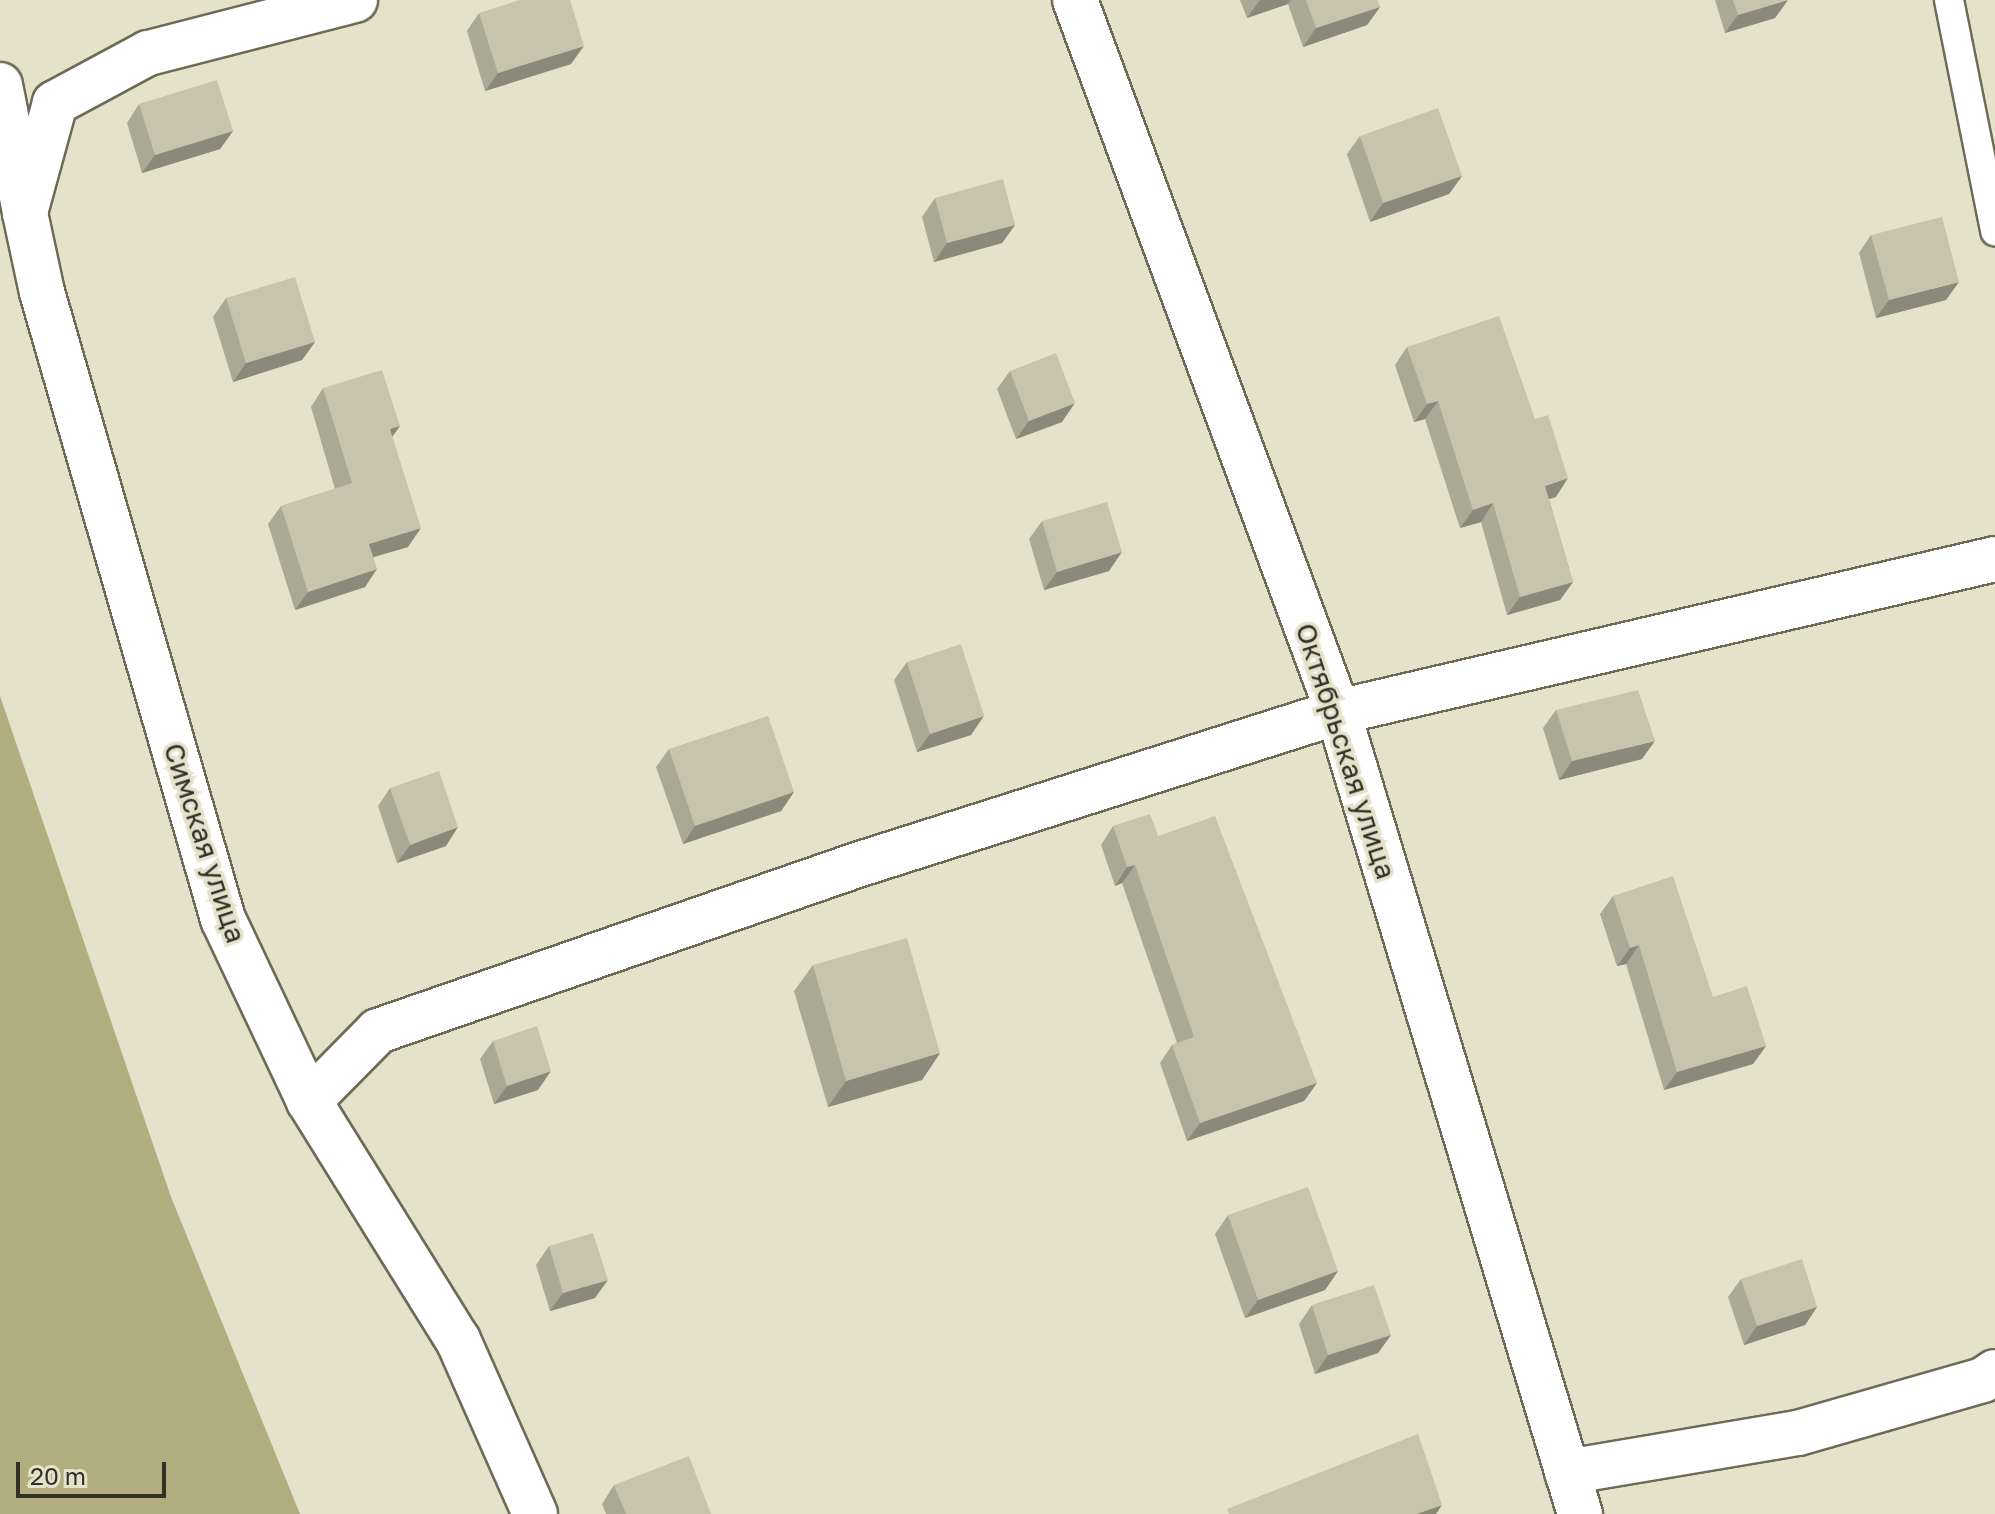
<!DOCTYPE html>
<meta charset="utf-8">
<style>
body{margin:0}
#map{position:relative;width:1995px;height:1514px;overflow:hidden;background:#e4e2cb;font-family:"Golos Text",sans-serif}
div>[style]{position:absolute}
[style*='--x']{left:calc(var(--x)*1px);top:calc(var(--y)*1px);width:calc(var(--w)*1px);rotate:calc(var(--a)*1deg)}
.water>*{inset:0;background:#b1ad7e}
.roads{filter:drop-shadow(2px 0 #6d6b56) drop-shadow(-2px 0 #6d6b56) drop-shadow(0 2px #6d6b56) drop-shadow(0 -2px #6d6b56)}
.lane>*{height:28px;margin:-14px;padding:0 14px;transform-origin:14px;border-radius:14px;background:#fff}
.street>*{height:44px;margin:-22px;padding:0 22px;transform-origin:22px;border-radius:22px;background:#fff}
.secondary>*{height:44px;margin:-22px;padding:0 22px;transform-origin:22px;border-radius:22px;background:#fff}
.wall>*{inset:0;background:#aaa995}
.shaded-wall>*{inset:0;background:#8b8979}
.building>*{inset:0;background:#c6c4ad}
span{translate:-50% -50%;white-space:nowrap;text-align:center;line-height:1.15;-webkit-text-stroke:7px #e4e2cb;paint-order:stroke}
.street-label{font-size:28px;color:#323128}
.scale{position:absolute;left:16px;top:1462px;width:150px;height:36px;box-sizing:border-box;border:4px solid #323128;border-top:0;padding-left:10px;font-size:24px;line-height:28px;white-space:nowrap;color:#323128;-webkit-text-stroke:6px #e4e2cb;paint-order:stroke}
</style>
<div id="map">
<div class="water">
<i style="clip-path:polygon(0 696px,171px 1197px,300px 1514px,0 1514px)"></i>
</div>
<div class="roads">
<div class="lane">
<i style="--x:1949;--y:0;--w:236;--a:78.7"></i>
</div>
<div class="street">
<i style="--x:1075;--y:0;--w:759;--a:69.73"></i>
<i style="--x:1338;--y:712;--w:838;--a:73.21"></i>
<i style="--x:0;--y:85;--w:130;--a:78.9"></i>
<i style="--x:309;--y:1101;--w:98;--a:-45.4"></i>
<i style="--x:378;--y:1031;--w:507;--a:-19.11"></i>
<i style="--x:857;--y:865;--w:505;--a:-17.65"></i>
<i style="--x:1338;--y:712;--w:675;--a:-13.11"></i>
<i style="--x:1567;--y:1472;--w:234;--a:-9.6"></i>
<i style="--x:1798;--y:1433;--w:192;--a:-16"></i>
<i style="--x:1983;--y:1380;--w:14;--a:-34"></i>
</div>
<div class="secondary">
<i style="--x:355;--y:0;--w:214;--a:165.6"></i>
<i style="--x:148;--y:53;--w:106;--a:151.7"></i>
<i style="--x:55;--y:103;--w:114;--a:105.3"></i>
<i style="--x:25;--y:213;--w:81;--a:77.9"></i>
<i style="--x:42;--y:292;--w:653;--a:73.9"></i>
<i style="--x:223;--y:919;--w:201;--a:64.7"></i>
<i style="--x:309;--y:1101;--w:282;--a:58.1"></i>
<i style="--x:458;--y:1340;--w:190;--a:66.1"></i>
</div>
</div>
<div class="wall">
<i style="clip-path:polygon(1240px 0,1377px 0,1380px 7px,1367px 25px,1303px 47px,1288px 4px,1247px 18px)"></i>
<i style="clip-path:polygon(1715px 0,1788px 0,1775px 18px,1725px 33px)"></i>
<i style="clip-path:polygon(479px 13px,571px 64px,485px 91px,467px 31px)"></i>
<i style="clip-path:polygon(139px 104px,233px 131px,220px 149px,142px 173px,127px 123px)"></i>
<i style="clip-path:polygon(1360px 136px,1462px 176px,1449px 194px,1370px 222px,1347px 154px)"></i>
<i style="clip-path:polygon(935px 198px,1015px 225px,1002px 243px,934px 262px,922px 217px)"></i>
<i style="clip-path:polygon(1871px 235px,1946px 300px,1876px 318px,1859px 253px)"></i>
<i style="clip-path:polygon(226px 298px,315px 342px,302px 360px,233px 382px,213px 317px)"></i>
<i style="clip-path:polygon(1407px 347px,1556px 497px,1549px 499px,1573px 582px,1560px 600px,1507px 615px,1481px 522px,1460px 528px,1425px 419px,1414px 422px,1395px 365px)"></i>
<i style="clip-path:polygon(1010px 371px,1062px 422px,1016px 439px,997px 389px)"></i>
<i style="clip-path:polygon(323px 388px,400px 426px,392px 436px,408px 547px,374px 557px,365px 587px,295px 610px,268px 524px,281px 506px,335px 489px,311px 407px)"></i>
<i style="clip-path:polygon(1042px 521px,1109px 571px,1044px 590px,1029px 539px)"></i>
<i style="clip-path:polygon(907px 662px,971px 735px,917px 752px,894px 680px)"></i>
<i style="clip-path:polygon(1556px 710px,1642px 759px,1559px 780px,1543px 728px)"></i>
<i style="clip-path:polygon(669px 749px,794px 792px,781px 811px,683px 844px,656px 767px)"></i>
<i style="clip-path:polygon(390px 788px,446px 846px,397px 863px,378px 806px)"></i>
<i style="clip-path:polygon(1113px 826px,1158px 836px,1317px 1083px,1304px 1101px,1187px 1141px,1160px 1063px,1172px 1045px,1177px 1043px,1122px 883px,1115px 886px,1101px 845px)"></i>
<i style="clip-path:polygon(1613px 896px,1713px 997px,1766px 1046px,1753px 1064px,1664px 1090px,1626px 964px,1617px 966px,1600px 914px)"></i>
<i style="clip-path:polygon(813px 965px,940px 1053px,922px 1080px,828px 1107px,794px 991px)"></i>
<i style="clip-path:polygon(493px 1041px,538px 1090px,494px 1104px,480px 1059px)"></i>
<i style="clip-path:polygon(1228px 1215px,1338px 1271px,1325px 1290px,1245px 1318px,1215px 1234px)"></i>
<i style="clip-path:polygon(549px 1246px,595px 1298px,550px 1311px,536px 1265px)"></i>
<i style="clip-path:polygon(1741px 1279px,1817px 1307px,1805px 1325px,1744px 1345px,1728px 1297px)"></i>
<i style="clip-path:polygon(1312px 1305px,1391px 1335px,1378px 1353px,1315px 1374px,1299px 1324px)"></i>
<i style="clip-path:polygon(614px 1485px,711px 1514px,606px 1514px,602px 1504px)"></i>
</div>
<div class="shaded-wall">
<i style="clip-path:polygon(1260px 0,1291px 0,1288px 4px,1247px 18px)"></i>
<i style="clip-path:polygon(1788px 0,1775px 18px,1725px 33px,1738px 15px)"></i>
<i style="clip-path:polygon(1380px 7px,1367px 25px,1303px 47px,1316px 28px)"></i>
<i style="clip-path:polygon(584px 46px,571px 64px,485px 91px,498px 73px)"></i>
<i style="clip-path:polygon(233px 131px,220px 149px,142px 173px,155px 155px)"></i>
<i style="clip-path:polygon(1462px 176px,1449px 194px,1370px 222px,1383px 203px)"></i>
<i style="clip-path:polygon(1015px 225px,1002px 243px,934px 262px,947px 243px)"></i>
<i style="clip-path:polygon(1959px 282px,1946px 300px,1876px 318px,1889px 300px)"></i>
<i style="clip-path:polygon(315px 342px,302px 360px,233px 382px,246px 363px)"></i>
<i style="clip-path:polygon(1438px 401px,1425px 419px,1414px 422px,1427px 404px)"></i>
<i style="clip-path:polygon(1075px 403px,1062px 422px,1016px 439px,1029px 421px)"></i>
<i style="clip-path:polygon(400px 426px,387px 444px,390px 429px)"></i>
<i style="clip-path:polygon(1568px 478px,1556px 497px,1532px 504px,1545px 486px)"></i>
<i style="clip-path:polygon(1493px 503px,1481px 522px,1460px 528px,1473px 510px)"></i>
<i style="clip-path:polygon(421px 528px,408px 547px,356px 562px,369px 544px)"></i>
<i style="clip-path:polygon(1122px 552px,1109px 571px,1044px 590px,1057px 572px)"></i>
<i style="clip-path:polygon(377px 569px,365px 587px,295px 610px,308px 592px)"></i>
<i style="clip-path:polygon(1573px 582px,1560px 600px,1507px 615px,1520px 597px)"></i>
<i style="clip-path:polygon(984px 716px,971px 735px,917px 752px,930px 734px)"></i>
<i style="clip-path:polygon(1655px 741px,1642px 759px,1559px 780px,1572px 761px)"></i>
<i style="clip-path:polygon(794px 792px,781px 811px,683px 844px,695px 826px)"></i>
<i style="clip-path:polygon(458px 827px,446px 846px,397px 863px,410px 845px)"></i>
<i style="clip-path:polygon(1135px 865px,1122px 883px,1115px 886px,1127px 867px)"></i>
<i style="clip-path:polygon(1639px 945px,1626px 964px,1617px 966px,1630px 948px)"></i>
<i style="clip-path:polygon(1766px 1046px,1753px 1064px,1664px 1090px,1677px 1072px)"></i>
<i style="clip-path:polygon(940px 1053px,922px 1080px,828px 1107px,846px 1081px)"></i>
<i style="clip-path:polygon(551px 1071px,538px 1090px,494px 1104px,507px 1086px)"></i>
<i style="clip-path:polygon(1317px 1083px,1304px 1101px,1187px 1141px,1200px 1123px)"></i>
<i style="clip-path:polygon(1338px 1271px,1325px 1290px,1245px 1318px,1258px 1300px)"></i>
<i style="clip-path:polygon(608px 1280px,595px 1298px,550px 1311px,563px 1293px)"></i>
<i style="clip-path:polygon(1817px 1307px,1805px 1325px,1744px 1345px,1757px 1326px)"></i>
<i style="clip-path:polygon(1391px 1335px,1378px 1353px,1315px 1374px,1328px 1355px)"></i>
<i style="clip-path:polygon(1442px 1505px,1436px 1514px,1416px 1514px)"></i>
</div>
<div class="building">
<i style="clip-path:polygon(520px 0,570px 0,584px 46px,498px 73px,479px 13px)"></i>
<i style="clip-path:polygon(1306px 0,1377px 0,1380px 7px,1316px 28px)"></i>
<i style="clip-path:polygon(1733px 0,1788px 0,1738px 15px)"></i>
<i style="clip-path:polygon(217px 80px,233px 131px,155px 155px,139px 104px)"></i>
<i style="clip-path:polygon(1438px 108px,1462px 176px,1383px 203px,1360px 136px)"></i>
<i style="clip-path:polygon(1003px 179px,1015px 225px,947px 243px,935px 198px)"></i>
<i style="clip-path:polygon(1942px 217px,1959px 282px,1889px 300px,1871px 235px)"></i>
<i style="clip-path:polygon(295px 277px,315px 342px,246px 363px,226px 298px)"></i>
<i style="clip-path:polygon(1499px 316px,1535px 419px,1548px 415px,1568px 478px,1545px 486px,1573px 582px,1520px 597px,1493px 503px,1473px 510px,1438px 401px,1427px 404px,1407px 347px)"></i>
<i style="clip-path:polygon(1056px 353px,1075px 403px,1029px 421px,1010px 371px)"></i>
<i style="clip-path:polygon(382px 370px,400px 426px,390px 429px,421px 528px,369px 544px,377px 569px,308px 592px,281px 506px,352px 483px,323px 388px)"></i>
<i style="clip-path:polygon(1107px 502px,1122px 552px,1057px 572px,1042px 521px)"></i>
<i style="clip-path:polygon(961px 644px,984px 716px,930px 734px,907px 662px)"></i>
<i style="clip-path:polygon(1638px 690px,1655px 741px,1572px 761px,1556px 710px)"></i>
<i style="clip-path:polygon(768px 716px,794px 792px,695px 826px,669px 749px)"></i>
<i style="clip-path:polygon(439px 771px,458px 827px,410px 845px,390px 788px)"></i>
<i style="clip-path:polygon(1150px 814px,1158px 836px,1215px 816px,1317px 1083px,1200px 1123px,1172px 1045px,1194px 1037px,1135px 865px,1127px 867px,1113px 826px)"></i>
<i style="clip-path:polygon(1673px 876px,1713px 997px,1747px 986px,1766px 1046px,1677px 1072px,1639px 945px,1630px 948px,1613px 896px)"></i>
<i style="clip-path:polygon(907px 938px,940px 1053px,846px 1081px,813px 965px)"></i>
<i style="clip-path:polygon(537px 1026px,551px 1071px,507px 1086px,493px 1041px)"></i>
<i style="clip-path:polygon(1308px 1187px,1338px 1271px,1258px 1300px,1228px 1215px)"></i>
<i style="clip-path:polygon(593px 1233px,608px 1280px,563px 1293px,549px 1246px)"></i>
<i style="clip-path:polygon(1802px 1259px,1817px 1307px,1757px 1326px,1741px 1279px)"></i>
<i style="clip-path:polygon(1374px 1285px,1391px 1335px,1328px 1355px,1312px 1305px)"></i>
<i style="clip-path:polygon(1418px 1434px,1442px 1505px,1416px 1514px,1229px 1514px,1227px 1509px)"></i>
<i style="clip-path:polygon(689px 1456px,711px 1514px,626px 1514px,614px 1485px)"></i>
</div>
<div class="street-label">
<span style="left:1346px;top:751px;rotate:72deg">Октябрьская улица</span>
<span style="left:205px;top:843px;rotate:72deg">Симская улица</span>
</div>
<div class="scale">20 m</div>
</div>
